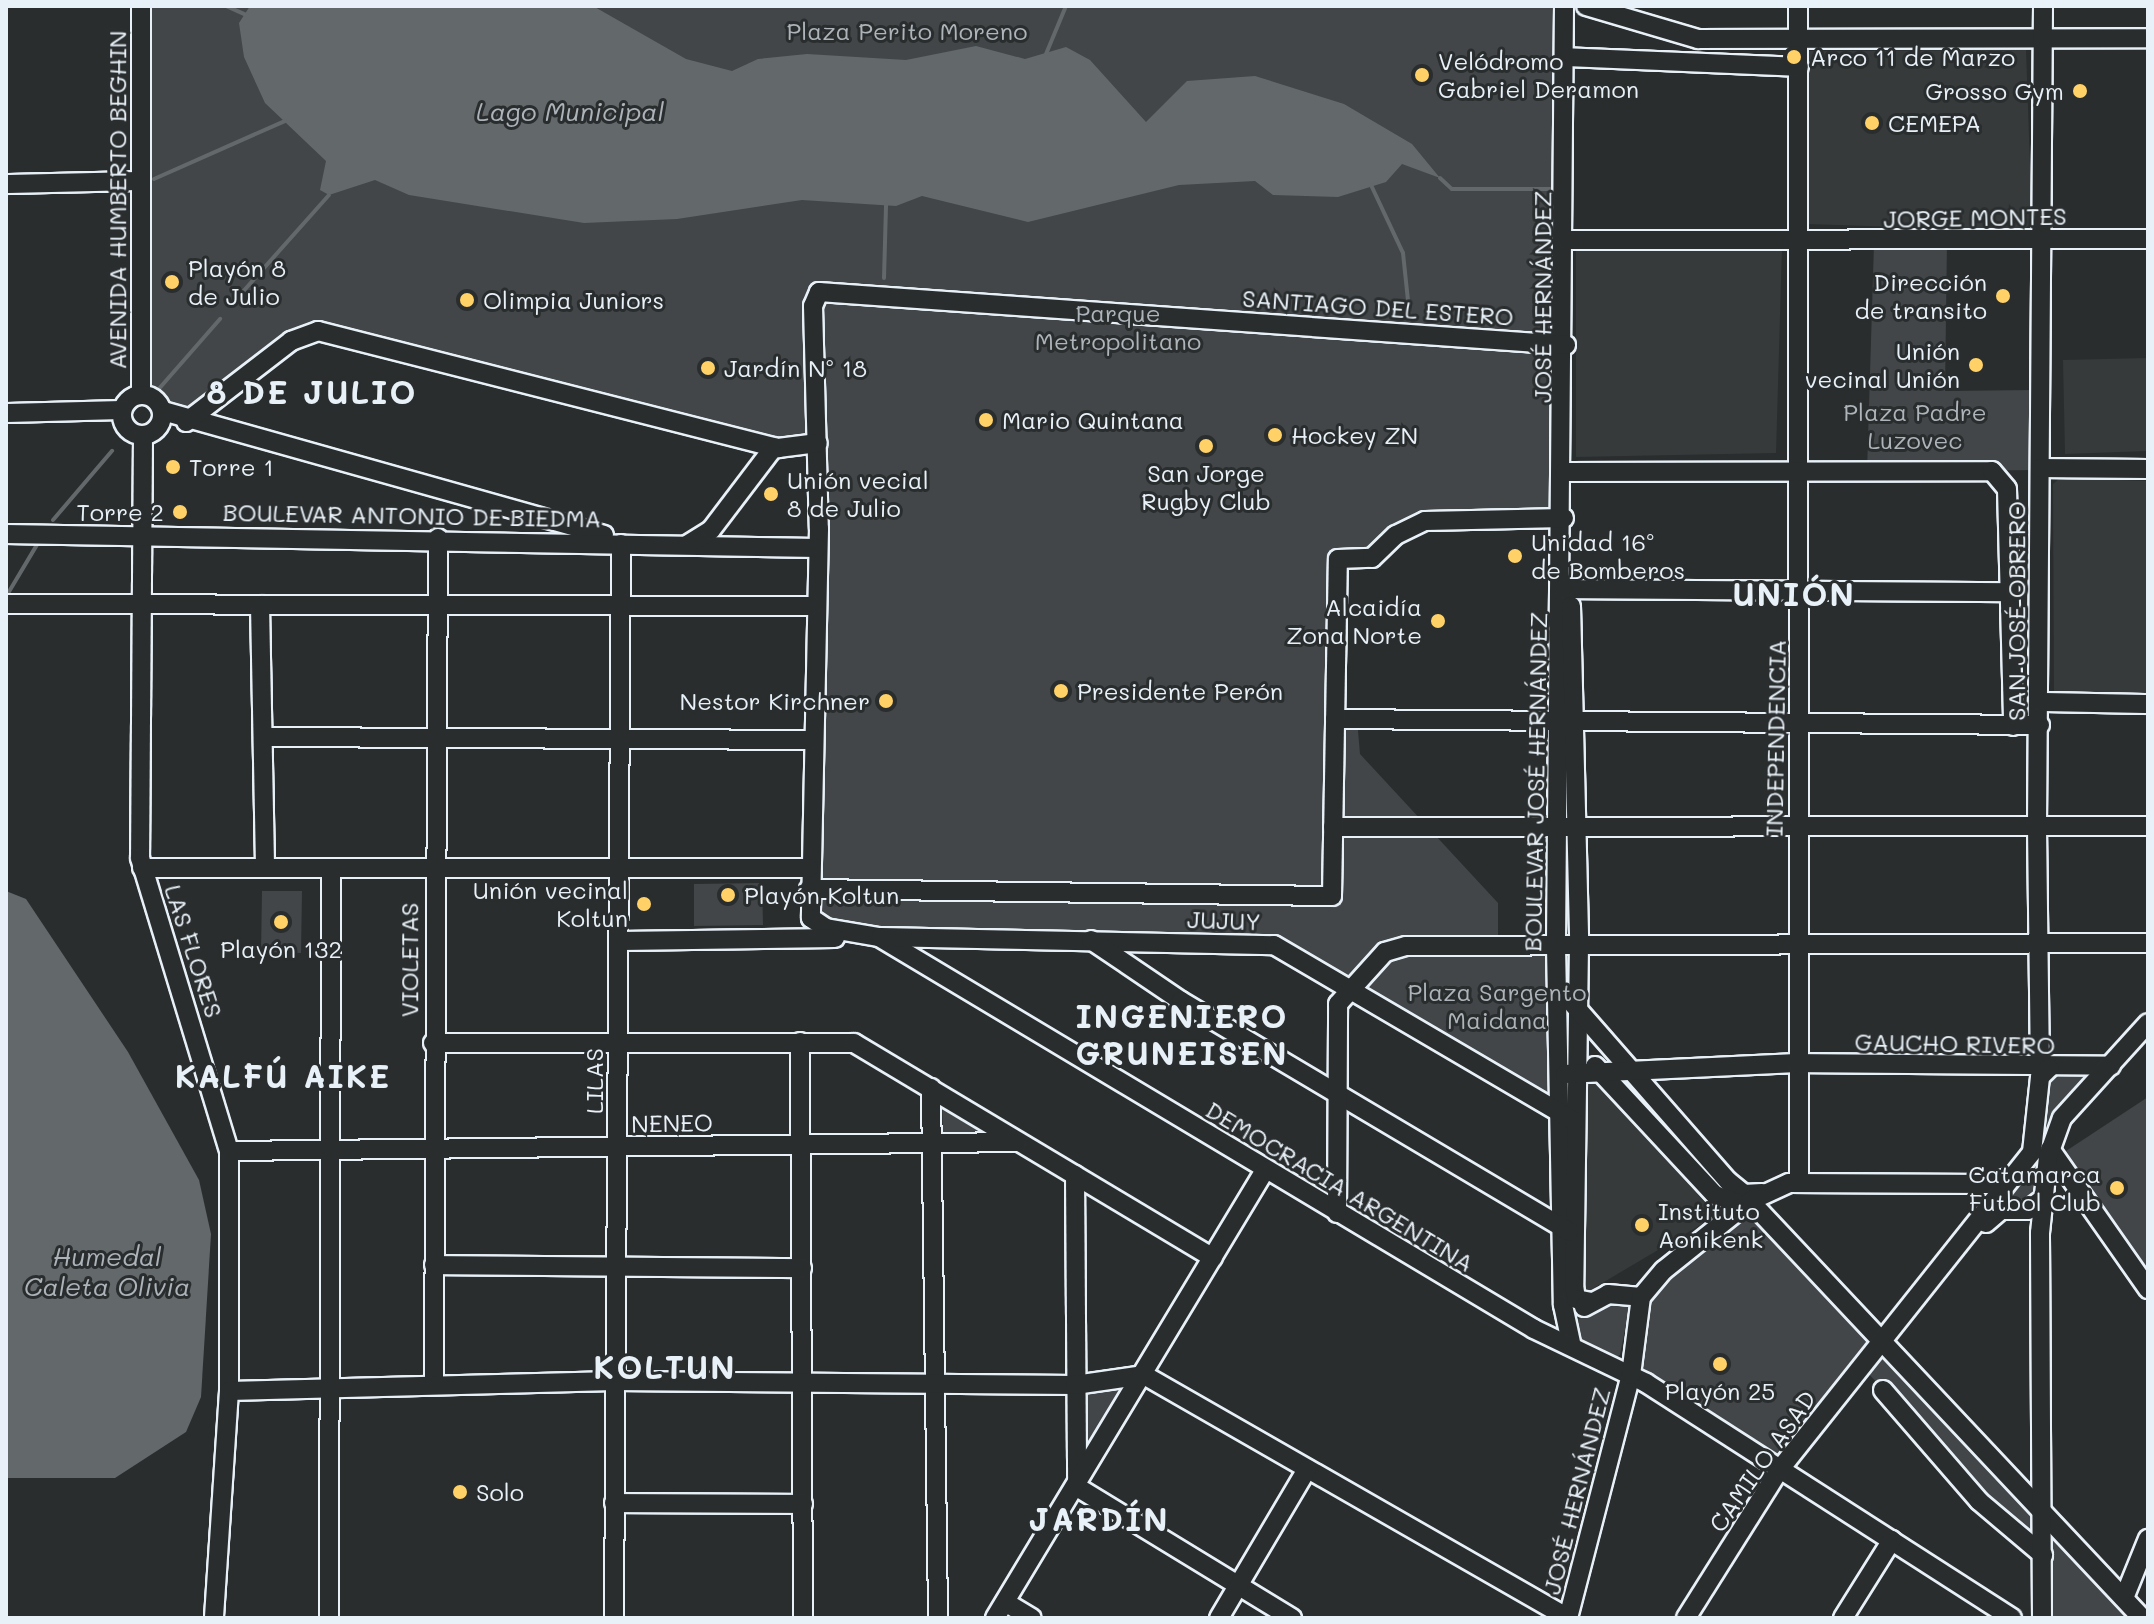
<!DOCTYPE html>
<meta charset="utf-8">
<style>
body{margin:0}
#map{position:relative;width:2154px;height:1624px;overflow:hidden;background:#2a2d2e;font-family:Mali,sans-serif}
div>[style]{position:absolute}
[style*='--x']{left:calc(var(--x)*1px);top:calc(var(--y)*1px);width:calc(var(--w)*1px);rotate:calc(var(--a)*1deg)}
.built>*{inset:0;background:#363a3b}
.green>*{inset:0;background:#424648}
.water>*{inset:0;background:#63686b}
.stream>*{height:4px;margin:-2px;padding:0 2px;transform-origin:2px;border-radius:2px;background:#63686b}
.roads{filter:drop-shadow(2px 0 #e8f1f8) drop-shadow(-2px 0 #e8f1f8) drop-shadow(0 2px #e8f1f8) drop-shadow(0 -2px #e8f1f8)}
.minor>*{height:18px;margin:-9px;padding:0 9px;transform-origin:9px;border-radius:9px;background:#2a2d2e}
.minor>.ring{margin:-9px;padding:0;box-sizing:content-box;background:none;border:18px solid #2a2d2e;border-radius:50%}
.dots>*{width:22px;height:22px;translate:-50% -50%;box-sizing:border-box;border:4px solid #2a2d2e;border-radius:50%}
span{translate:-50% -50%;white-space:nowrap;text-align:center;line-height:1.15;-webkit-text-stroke:6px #2a2d2e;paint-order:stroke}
.park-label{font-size:24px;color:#aeb5ba}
.poi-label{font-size:24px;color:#e8f1f8}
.left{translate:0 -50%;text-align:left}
.right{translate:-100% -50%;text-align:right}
.street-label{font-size:24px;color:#e8f1f8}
.water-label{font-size:26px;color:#acb3b9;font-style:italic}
.district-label{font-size:32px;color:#e8f1f8;font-weight:700;letter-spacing:2px}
.frame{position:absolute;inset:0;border:8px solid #e8f1f8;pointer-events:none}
</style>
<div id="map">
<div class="built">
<i style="clip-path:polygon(2026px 50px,2032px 223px,2021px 231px,1807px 224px,1807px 51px)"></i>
<i style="clip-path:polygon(1782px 247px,1776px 453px,1576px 457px,1576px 249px)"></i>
<i style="clip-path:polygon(2148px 358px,2148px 451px,2065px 454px,2063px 360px)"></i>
<i style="clip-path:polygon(2060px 478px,2148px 481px,2148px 699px,2054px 691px,2053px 484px)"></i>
<i style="clip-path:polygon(1592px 1078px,1710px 1208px,1702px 1224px,1587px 1292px,1579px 1288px,1583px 1081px)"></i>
</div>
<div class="green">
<i style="clip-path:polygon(141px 6px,1564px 6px,1564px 518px,1425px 521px,1372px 558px,1338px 560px,1335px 718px,1357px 719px,1360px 754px,1498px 903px,1498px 947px,1556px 947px,1559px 1112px,1274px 945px,818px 926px,818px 443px,778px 448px,318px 331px,193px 420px,161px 406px,147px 395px)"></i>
<i style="clip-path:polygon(1947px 241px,1945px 391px,2040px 390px,2034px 470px,1867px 472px,1874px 243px)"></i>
<i style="clip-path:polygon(762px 883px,763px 925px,694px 926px,694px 884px)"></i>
<i style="clip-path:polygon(262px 891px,302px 891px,301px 953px,261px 952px)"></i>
<i style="clip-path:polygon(2048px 1075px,2077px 1074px,2089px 1081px,2062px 1111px,2036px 1201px,2011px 1203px,2005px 1196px,2044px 1132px)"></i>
<i style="clip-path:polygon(2148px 1097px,2148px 1278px,2063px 1153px)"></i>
<i style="clip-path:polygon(942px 1101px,999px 1136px,943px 1137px)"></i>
<i style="clip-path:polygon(1750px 1201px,2142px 1618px,2042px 1618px,2043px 1555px,1861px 1366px,1780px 1469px,1631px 1375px,1641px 1297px)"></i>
<i style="clip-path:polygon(1607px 1302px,1630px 1304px,1620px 1355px,1610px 1360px,1579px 1341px,1576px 1321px)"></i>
<i style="clip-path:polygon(1130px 1386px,1082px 1464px,1079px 1392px)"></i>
</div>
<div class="water">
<i style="clip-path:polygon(250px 6px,593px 6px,686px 59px,732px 71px,758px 59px,807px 54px,906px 60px,976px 46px,1025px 59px,1066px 47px,1090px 60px,1146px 122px,1187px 81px,1255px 76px,1344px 104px,1412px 144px,1440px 178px,1402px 164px,1386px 182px,1338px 197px,1273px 195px,1255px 181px,1179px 185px,1028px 222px,922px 196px,896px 206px,802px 200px,677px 219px,584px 223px,409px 195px,375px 180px,329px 195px,320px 190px,326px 161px,265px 103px,244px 57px,239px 23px)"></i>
<i style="clip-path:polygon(6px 891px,26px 899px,128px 1052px,199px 1180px,211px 1234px,201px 1397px,186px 1432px,115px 1478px,6px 1478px)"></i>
</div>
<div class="stream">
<i style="--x:226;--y:6;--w:22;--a:24"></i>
<i style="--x:1046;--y:54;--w:52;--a:-67.4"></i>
<i style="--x:1440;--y:178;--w:16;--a:43"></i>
<i style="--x:1452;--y:189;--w:98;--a:0"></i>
<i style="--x:154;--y:179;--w:143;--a:-23.9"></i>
<i style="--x:1371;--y:185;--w:75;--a:64.8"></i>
<i style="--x:1403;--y:253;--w:67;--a:84"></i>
<i style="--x:884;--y:278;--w:73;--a:-88.4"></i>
<i style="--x:231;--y:305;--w:147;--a:-48.3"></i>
<i style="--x:157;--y:391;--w:96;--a:-48.8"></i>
<i style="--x:53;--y:520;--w:91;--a:-49.5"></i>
<i style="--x:7;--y:595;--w:61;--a:-59.2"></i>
</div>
<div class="roads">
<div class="minor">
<i style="--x:1564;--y:6;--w:941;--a:90.49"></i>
<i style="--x:1556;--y:947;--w:358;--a:88.9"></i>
<i style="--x:1563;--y:1305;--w:39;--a:78"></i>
<i style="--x:1586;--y:6;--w:117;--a:16.4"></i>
<i style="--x:1698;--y:39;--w:450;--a:-0.1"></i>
<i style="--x:1798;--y:6;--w:1176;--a:89.95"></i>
<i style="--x:2043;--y:6;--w:821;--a:90.42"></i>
<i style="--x:2037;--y:827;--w:231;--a:89.3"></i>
<i style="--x:2040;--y:1058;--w:13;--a:48"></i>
<i style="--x:1564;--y:57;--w:235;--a:2.4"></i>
<i style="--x:6;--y:184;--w:133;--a:-1.3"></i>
<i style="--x:1567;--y:240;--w:581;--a:-0.1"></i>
<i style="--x:1566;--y:345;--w:749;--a:-175.94"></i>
<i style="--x:819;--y:292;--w:15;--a:113"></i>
<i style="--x:813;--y:306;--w:223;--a:88.5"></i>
<i style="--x:819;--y:529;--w:389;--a:91.2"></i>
<i style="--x:811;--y:918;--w:18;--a:34"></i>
<i style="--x:826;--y:928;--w:54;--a:9.6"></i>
<i style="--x:879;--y:937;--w:763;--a:30.9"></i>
<i style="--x:1534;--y:1329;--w:124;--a:25.7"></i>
<i style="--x:1646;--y:1383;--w:435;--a:32.7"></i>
<i style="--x:141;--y:394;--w:388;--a:-90"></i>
<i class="ring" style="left:122px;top:395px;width:22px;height:22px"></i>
<i style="--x:163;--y:411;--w:458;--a:15.7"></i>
<i style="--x:6;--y:413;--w:116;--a:-1.5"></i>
<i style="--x:186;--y:422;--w:133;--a:-37.6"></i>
<i style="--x:291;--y:341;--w:29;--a:-20"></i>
<i style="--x:318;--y:331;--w:475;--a:14.3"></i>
<i style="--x:778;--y:448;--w:40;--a:-7.1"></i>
<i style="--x:143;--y:435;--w:423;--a:90.4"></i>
<i style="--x:140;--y:858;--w:306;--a:73.1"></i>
<i style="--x:229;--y:1151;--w:240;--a:90"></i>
<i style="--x:229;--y:1391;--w:227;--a:93.8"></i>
<i style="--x:2040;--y:468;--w:108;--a:0.5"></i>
<i style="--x:1564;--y:472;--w:428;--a:-0.1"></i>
<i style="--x:1992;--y:471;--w:23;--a:50"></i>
<i style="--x:2007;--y:489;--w:237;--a:88.5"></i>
<i style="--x:6;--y:534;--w:811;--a:0.99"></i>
<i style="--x:687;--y:545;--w:28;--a:-32"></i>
<i style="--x:711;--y:530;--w:104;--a:-52.8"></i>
<i style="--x:1564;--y:589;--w:441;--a:0.4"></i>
<i style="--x:6;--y:604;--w:807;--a:0.14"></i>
<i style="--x:260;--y:605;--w:262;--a:88.9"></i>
<i style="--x:1571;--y:606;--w:339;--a:88.6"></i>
<i style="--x:1579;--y:945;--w:340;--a:90.8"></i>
<i style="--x:1574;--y:1285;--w:14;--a:82"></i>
<i style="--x:1576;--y:1299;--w:16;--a:11"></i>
<i style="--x:2041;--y:702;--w:107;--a:1.1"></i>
<i style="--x:1335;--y:719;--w:705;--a:0.49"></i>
<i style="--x:265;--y:737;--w:547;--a:0.31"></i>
<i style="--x:1333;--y:827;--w:815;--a:-0.07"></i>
<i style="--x:142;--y:868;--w:667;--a:0"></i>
<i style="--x:809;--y:889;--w:523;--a:0.77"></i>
<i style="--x:1332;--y:896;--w:337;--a:-89"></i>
<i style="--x:1338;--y:559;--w:34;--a:-2"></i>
<i style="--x:1372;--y:558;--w:33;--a:-44"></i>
<i style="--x:1396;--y:535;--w:32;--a:-26"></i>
<i style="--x:1425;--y:521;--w:139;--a:-1.2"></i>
<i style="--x:881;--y:937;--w:393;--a:1.2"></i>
<i style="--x:1274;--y:945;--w:348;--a:30.4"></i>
<i style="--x:1091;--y:940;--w:109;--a:34.1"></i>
<i style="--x:1181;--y:1001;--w:451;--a:30.7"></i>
<i style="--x:621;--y:941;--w:214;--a:-0.8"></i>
<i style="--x:1573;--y:1004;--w:235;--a:48.8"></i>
<i style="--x:1728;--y:1181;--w:21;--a:39"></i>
<i style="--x:1744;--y:1194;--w:18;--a:-3"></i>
<i style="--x:800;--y:1042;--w:576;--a:89.7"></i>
<i style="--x:433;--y:1043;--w:421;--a:0"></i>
<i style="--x:854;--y:1043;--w:418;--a:30.9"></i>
<i style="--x:1595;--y:1066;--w:176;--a:47.1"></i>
<i style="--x:1715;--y:1195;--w:32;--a:20"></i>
<i style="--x:1565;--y:1074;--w:232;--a:-2.7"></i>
<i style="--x:1797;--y:1063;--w:314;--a:0.5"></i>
<i style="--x:931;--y:1088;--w:530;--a:89.24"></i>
<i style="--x:2050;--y:1149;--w:171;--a:55"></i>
<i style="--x:229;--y:1151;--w:789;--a:-0.65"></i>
<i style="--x:1075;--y:1175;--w:312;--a:89.6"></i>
<i style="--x:1077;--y:1487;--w:252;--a:31.4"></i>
<i style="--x:1750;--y:1201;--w:572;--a:46.77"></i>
<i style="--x:1337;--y:1213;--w:209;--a:-89.7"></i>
<i style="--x:1338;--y:1004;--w:70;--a:-47.9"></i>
<i style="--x:1385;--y:952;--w:22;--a:-16"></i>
<i style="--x:1406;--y:946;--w:742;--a:-0.23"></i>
<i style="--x:1986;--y:1223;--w:20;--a:-41"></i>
<i style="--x:2001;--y:1210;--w:27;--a:0"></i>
<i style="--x:2028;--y:1210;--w:20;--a:-37"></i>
<i style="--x:434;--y:1265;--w:368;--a:0.5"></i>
<i style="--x:1584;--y:1307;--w:27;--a:-28"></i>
<i style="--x:1608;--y:1294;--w:33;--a:5"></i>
<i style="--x:1144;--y:1375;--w:489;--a:29.8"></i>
<i style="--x:434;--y:1383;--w:845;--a:-89.73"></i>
<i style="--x:1883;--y:1390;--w:147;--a:49.1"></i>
<i style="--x:1979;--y:1501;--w:84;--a:40.2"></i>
<i style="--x:229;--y:1391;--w:385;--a:-1.5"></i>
<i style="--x:614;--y:1381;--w:461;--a:0.5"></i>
<i style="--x:1075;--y:1385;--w:70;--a:-8.2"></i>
<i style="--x:614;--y:1503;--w:189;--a:0.3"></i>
<i style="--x:2124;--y:1598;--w:64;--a:-67.9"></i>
<i style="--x:1005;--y:1602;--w:31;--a:31"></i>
<i style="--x:329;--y:1618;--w:749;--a:-89.85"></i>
<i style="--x:614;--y:1618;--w:1074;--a:-89.63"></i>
<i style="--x:995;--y:1618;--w:523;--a:-58.92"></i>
<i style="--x:1219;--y:1618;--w:173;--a:-59.4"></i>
<i style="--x:1568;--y:1618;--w:251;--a:-75.5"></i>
<i style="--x:1631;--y:1375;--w:79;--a:-82.7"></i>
<i style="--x:1641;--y:1297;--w:35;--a:-50"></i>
<i style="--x:1664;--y:1270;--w:110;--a:-38.7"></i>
<i style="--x:1750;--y:1201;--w:43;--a:-24.8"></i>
<i style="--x:1789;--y:1183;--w:198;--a:0.3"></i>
<i style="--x:1987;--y:1184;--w:24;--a:-17"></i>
<i style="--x:1686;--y:1618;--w:176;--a:-57.8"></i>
<i style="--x:1780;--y:1469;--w:405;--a:-51.5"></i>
<i style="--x:2032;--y:1152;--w:75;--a:-83.9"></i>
<i style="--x:2040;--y:1077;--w:13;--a:-45"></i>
<i style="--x:1843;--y:1618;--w:92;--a:-57.9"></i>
<i style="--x:2042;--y:1618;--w:385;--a:-90.3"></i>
<i style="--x:2040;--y:1233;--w:76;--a:-84"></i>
<i style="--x:2048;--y:1157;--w:41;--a:-70.3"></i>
<i style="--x:2062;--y:1118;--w:128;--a:-47.8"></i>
</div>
</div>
<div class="dots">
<i style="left:1794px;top:57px;background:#ffd166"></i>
<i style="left:1422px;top:75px;background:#ffd166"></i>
<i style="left:2080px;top:91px;background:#ffd166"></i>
<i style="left:1872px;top:123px;background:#ffd166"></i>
<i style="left:172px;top:282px;background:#ffd166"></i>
<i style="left:2003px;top:296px;background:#ffd166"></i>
<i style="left:467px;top:300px;background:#ffd166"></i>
<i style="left:1976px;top:365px;background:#ffd166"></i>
<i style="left:708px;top:368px;background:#ffd166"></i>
<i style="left:986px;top:420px;background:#ffd166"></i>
<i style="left:1275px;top:435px;background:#ffd166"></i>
<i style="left:1206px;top:446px;background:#ffd166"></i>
<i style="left:173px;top:467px;background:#ffd166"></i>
<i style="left:771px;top:494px;background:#ffd166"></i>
<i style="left:180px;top:512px;background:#ffd166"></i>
<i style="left:1515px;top:556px;background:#ffd166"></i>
<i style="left:1438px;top:621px;background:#ffd166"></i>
<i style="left:1061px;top:691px;background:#ffd166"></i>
<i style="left:886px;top:701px;background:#ffd166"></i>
<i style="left:728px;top:895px;background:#ffd166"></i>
<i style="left:644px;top:904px;background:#ffd166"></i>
<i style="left:281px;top:922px;background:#ffd166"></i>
<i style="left:2117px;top:1188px;background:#ffd166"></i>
<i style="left:1642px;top:1225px;background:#ffd166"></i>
<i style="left:1720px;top:1364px;background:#ffd166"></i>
<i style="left:460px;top:1492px;background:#ffd166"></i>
</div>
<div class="park-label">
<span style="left:907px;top:31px">Plaza Perito Moreno</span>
<span style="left:1118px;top:327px">Parque<br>Metropolitano</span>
<span style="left:1915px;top:426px">Plaza Padre<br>Luzovec</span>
<span style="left:1497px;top:1006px">Plaza Sargento<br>Maidana</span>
</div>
<div class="poi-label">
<span class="left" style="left:1810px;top:57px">Arco 11 de Marzo</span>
<span class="left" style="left:1438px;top:75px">Velódromo<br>Gabriel Deramon</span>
<span class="right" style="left:2064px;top:91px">Grosso Gym</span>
<span class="left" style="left:1888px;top:123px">CEMEPA</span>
<span class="left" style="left:188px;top:282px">Playón 8<br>de Julio</span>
<span class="right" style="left:1987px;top:296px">Dirección<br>de transito</span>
<span class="left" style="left:483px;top:300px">Olimpia Juniors</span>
<span class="right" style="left:1960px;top:365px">Unión<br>vecinal Unión</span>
<span class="left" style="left:724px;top:368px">Jardín Nº 18</span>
<span class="left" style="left:1002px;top:420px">Mario Quintana</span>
<span class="left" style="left:1291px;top:435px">Hockey ZN</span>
<span class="left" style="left:189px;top:467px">Torre 1</span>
<span style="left:1206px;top:487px">San Jorge<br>Rugby Club</span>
<span class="left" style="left:787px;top:494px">Unión vecial<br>8 de Julio</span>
<span class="right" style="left:164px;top:512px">Torre 2</span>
<span class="left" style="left:1531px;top:556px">Unidad 16º<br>de Bomberos</span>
<span class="right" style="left:1422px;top:621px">Alcaidía<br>Zona Norte</span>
<span class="left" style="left:1077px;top:691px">Presidente Perón</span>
<span class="right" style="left:870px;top:701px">Nestor Kirchner</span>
<span class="right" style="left:628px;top:904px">Unión vecinal<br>Koltun</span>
<span class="left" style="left:744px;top:895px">Playón Koltun</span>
<span style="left:281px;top:949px">Playón 132</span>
<span class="right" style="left:2101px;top:1188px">Catamarca<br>Futbol Club</span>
<span class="left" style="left:1658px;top:1225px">Instituto<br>Aonikenk</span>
<span style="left:1720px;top:1391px">Playón 25</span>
<span class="left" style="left:476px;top:1492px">Solo</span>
</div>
<div class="street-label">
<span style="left:117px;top:200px;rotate:-90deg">AVENIDA HUMBERTO BEGHIN</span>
<span style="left:1975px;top:217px;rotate:-1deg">JORGE MONTES</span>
<span style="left:1542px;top:297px;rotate:-90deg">JOSÉ HERNÁNDEZ</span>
<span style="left:1378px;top:307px;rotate:4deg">SANTIAGO DEL ESTERO</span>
<span style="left:412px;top:515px;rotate:1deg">BOULEVAR ANTONIO DE BIEDMA</span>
<span style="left:2016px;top:611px;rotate:-90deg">SAN JOSÉ OBRERO</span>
<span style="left:1775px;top:738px;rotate:-89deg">INDEPENDENCIA</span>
<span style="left:1535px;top:782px;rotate:-89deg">BOULEVAR JOSÉ HERNÁNDEZ</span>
<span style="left:1224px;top:920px;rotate:2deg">JUJUY</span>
<span style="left:194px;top:951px;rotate:72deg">LAS FLORES</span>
<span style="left:409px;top:960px;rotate:-90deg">VIOLETAS</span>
<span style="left:1955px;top:1043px;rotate:1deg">GAUCHO RIVERO</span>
<span style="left:594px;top:1081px;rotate:-90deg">LILAS</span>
<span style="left:672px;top:1123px;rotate:-1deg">NENEO</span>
<span style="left:1340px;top:1186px;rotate:31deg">DEMOCRACIA ARGENTINA</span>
<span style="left:1762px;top:1461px;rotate:-55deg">CAMILO ASAD</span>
<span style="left:1576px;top:1491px;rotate:-76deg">JOSÉ HERNÁNDEZ</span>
</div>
<div class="water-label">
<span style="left:570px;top:112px">Lago Municipal</span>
<span style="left:107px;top:1272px">Humedal<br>Caleta Olivia</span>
</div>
<div class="district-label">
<span style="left:312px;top:391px">8 DE JULIO</span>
<span style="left:1794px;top:593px">UNIÓN</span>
<span style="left:1182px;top:1034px">INGENIERO<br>GRUNEISEN</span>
<span style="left:283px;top:1075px">KALFÚ AIKE</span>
<span style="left:665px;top:1366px">KOLTUN</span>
<span style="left:1099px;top:1518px">JARDÍN</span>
</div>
<div class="frame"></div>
</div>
